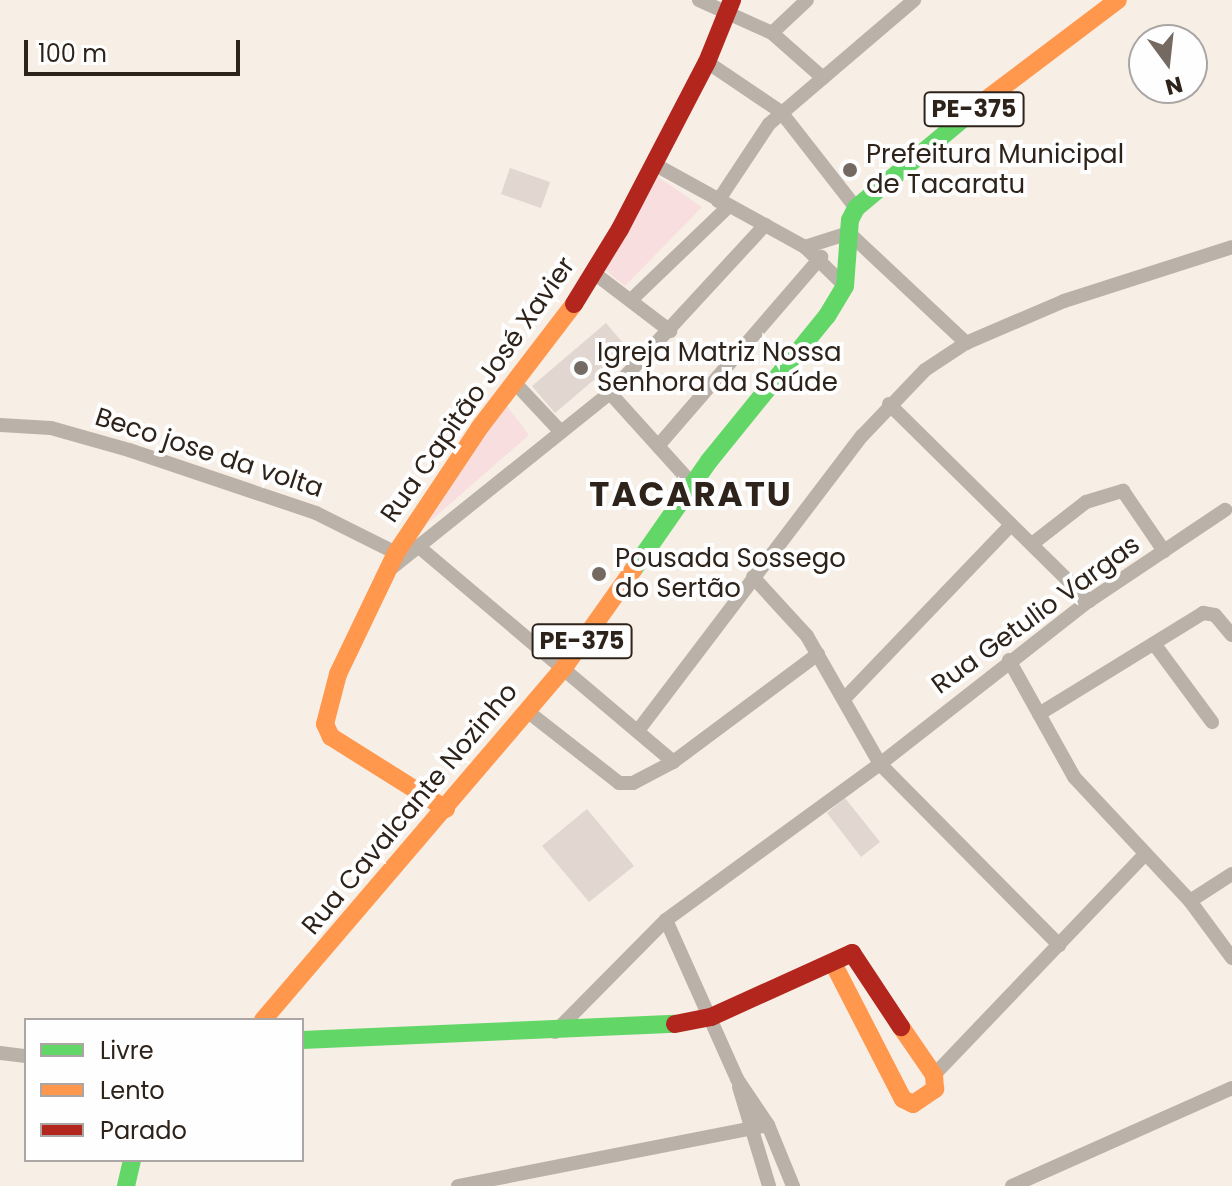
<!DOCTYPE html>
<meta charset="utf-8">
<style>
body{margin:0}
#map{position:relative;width:1232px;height:1186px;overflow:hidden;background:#f7eee6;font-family:Poppins,sans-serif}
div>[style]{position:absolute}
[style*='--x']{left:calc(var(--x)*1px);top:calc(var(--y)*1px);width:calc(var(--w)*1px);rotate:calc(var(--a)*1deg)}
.green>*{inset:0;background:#f8dede}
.building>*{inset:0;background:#e1d6d0}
.street>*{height:14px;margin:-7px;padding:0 7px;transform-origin:7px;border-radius:7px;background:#bab2a8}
.fast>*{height:18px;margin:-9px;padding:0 9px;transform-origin:9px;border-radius:9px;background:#63d668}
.slow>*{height:18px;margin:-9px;padding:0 9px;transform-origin:9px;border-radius:9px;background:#ff974d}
.jam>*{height:18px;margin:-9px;padding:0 9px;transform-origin:9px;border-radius:9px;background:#b3261e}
.dots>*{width:22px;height:22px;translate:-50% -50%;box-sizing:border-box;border:4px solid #fefefe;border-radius:50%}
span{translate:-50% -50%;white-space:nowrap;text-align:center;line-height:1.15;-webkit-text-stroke:8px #fefefe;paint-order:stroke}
.shield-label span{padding:2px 6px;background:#fefefe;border:2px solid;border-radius:6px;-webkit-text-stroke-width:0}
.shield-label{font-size:24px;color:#2e231a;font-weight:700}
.poi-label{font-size:26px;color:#2e231a}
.left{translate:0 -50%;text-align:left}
.street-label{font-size:26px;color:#2e231a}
.district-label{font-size:34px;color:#2e231a;font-weight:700;letter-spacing:2px}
.legend{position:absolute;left:24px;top:1018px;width:280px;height:144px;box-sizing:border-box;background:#fefefe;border:2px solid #aba6a3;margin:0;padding:10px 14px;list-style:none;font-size:24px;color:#2e231a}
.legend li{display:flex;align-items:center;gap:16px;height:40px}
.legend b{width:40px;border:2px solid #aba6a3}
.north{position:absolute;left:1128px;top:24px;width:80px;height:80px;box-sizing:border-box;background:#fefefe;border:2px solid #aba6a3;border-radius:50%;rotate:165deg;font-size:22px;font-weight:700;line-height:32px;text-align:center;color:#2e231a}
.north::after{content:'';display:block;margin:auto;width:28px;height:36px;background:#746a61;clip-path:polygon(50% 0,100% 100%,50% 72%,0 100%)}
.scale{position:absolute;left:24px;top:40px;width:216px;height:36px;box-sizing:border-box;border:4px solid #2e231a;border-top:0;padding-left:10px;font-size:24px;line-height:28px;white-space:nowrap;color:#2e231a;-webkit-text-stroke:6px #fefefe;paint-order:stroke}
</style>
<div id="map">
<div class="green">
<i style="clip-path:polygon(658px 177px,702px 207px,625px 286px,604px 269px)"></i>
<i style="clip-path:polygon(504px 402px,529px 435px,427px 524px,481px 440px)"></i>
</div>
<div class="building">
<i style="clip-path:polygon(510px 168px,550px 182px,541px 208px,501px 194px)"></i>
<i style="clip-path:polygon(606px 323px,629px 350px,555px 413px,532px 386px)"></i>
<i style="clip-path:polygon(845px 798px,880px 842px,861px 857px,827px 813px)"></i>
<i style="clip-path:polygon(587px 809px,634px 866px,589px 902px,542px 846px)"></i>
</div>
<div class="street">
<i style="--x:699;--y:0;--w:80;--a:24.3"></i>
<i style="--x:772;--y:33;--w:48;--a:-43.3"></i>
<i style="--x:772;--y:33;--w:68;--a:41.4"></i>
<i style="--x:707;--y:62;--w:89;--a:34"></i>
<i style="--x:781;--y:112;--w:122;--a:52"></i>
<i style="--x:654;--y:164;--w:172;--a:28.8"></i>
<i style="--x:805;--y:247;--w:56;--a:44.3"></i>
<i style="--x:718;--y:201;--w:92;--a:-56.5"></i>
<i style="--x:769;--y:124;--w:191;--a:-40.5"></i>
<i style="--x:805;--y:247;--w:46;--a:-17.7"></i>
<i style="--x:849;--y:233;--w:161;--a:43.2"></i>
<i style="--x:594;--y:273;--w:96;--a:37.3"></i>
<i style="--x:631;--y:300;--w:134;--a:-43.8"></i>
<i style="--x:515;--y:383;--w:66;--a:46.8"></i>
<i style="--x:610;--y:393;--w:124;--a:47.9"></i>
<i style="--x:889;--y:404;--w:281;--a:44.6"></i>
<i style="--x:0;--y:425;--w:51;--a:3.4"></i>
<i style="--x:51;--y:428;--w:81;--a:15.8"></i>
<i style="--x:129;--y:450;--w:197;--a:18.6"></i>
<i style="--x:316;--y:513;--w:89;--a:26.6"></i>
<i style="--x:658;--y:446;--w:250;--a:-49.2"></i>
<i style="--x:1032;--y:544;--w:68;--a:-37.9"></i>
<i style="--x:1086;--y:502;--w:39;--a:-17"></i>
<i style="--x:1123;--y:491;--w:73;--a:55.7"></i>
<i style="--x:419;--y:547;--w:333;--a:40.2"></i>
<i style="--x:673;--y:762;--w:181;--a:-36.7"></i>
<i style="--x:389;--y:570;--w:283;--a:-38.7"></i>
<i style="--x:610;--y:393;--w:229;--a:-47.3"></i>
<i style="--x:753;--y:577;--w:80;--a:47.5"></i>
<i style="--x:807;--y:636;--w:147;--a:60.3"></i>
<i style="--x:880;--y:764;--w:255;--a:45.3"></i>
<i style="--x:1155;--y:645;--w:96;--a:53.5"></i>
<i style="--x:1009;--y:660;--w:134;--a:60.9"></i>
<i style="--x:1074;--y:777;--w:170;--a:46.9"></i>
<i style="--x:1190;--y:901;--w:71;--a:53.6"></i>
<i style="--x:845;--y:698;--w:240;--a:-46.2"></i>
<i style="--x:527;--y:711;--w:117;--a:38"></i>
<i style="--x:619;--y:783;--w:14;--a:0"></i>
<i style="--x:633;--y:783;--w:45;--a:-27.7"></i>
<i style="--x:1039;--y:714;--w:193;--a:-31.6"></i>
<i style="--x:1203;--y:613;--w:12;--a:9"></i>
<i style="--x:1215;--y:615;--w:26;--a:50"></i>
<i style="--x:640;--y:728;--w:367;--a:-52.8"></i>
<i style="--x:862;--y:436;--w:91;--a:-46.3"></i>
<i style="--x:925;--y:370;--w:49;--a:-33.4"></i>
<i style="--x:966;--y:343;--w:107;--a:-23.2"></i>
<i style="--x:1064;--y:301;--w:176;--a:-17.8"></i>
<i style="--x:1190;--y:901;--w:50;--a:-32.7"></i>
<i style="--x:666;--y:920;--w:174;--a:65.9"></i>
<i style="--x:737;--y:1079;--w:55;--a:56"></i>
<i style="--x:768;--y:1125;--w:66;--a:67.7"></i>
<i style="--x:555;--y:1032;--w:158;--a:-45.3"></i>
<i style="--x:666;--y:920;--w:265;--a:-36.1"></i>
<i style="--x:880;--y:764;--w:265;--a:-38"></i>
<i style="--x:1089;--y:601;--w:164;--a:-33.8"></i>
<i style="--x:0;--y:1053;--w:26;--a:7"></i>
<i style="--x:934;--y:1075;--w:304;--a:-46.3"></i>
<i style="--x:739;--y:1087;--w:103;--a:73.1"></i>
<i style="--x:458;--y:1186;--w:316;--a:-11.1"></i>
<i style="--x:1012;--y:1186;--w:241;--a:-24"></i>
</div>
<div class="fast">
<i style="--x:633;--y:570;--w:133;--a:-55.1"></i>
<i style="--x:709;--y:461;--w:187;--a:-50.9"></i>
<i style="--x:827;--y:316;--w:35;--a:-59"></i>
<i style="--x:845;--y:286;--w:66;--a:-85.7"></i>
<i style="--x:850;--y:220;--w:13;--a:-63"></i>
<i style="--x:856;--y:208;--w:165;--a:-39.8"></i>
<i style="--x:302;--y:1040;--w:373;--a:-2.5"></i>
<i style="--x:126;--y:1186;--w:27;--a:-77"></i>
</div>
<div class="slow">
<i style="--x:983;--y:102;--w:169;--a:-37.1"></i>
<i style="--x:446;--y:809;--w:136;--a:-147.9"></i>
<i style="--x:331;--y:737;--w:14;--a:-115"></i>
<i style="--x:325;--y:724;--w:52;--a:-75.4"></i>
<i style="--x:338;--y:674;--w:134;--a:-64.4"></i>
<i style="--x:396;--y:553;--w:151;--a:-56.3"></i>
<i style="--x:480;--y:427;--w:155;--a:-52.6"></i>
<i style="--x:833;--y:963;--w:153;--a:62.8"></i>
<i style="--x:903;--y:1099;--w:11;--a:27"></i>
<i style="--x:913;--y:1104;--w:27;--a:-34"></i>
<i style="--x:935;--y:1089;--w:14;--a:-94"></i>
<i style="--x:934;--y:1075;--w:58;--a:-124.5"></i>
<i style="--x:263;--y:1020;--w:465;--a:-49.5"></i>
<i style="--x:565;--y:666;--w:118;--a:-54.7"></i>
</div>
<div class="jam">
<i style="--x:574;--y:304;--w:88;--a:-58.5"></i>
<i style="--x:620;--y:229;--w:188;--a:-62.5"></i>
<i style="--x:707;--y:62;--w:67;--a:-68"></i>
<i style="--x:675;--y:1024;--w:37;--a:-11"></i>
<i style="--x:711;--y:1017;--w:155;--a:-24.4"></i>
<i style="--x:852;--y:953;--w:89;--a:56.5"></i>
</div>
<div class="dots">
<i style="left:850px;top:170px;background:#746a61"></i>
<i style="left:581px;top:368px;background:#746a61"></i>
<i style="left:599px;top:574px;background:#746a61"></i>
</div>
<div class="shield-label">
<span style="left:974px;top:109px">PE-375</span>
<span style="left:582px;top:641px">PE-375</span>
</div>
<div class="poi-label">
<span class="left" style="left:866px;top:170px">Prefeitura Municipal<br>de Tacaratu</span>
<span class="left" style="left:597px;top:368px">Igreja Matriz Nossa<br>Senhora da Saúde</span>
<span class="left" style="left:615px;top:574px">Pousada Sossego<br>do Sertão</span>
</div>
<div class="street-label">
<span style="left:478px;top:390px;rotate:-55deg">Rua Capitão José Xavier</span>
<span style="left:209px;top:453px;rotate:18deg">Beco jose da volta</span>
<span style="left:1036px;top:615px;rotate:-36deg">Rua Getulio Vargas</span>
<span style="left:410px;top:809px;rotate:-50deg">Rua Cavalcante Nozinho</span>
</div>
<div class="district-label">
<span style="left:691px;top:495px">TACARATU</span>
</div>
<ul class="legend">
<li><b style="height:10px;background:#63d668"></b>Livre</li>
<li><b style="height:10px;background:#ff974d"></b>Lento</li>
<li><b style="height:10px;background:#b3261e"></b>Parado</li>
</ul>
<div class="north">N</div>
<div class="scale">100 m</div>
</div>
